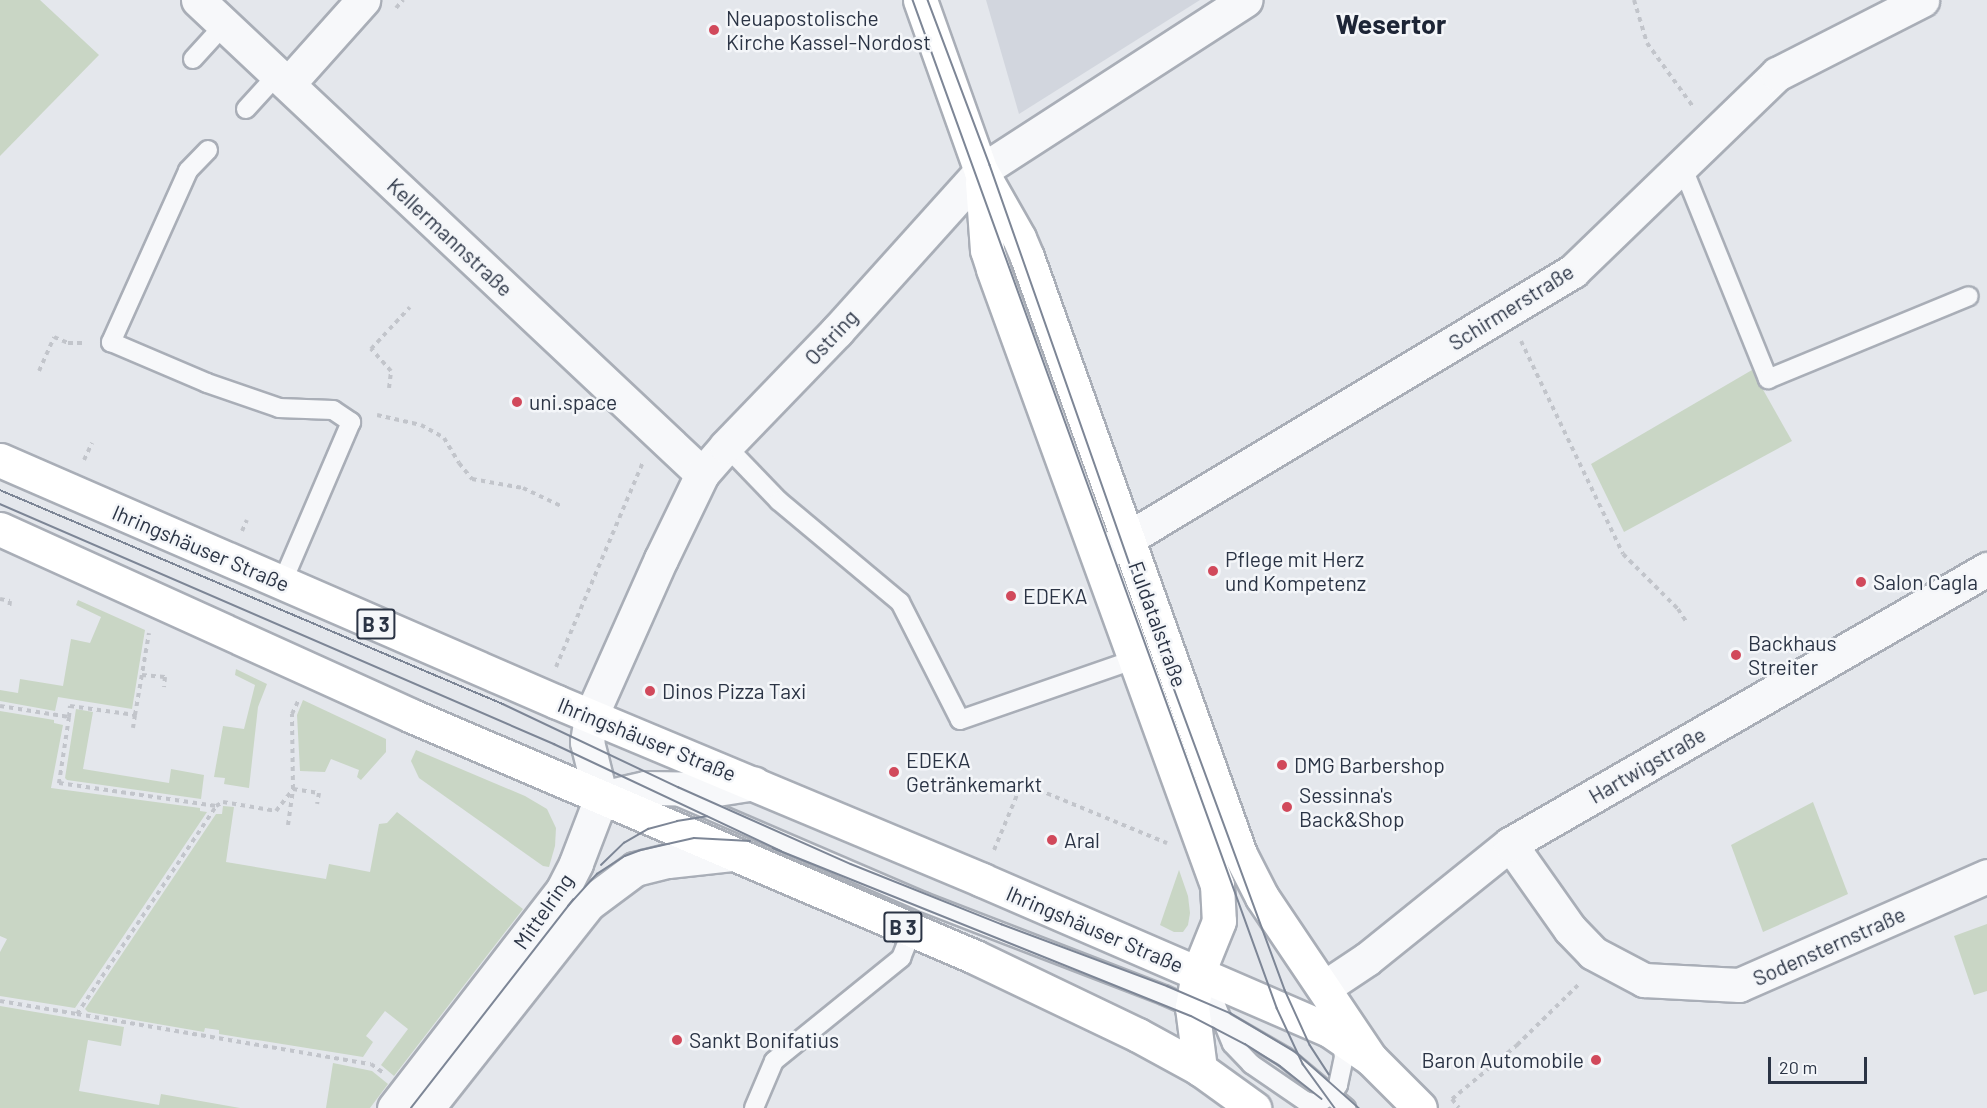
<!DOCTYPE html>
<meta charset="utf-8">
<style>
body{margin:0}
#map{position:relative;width:1987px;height:1108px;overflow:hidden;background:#e4e7ec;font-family:Barlow,sans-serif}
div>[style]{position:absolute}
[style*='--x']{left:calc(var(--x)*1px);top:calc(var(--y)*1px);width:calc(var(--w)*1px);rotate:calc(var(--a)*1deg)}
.built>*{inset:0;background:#d2d6de}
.green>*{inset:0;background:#c9d6c5}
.path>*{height:4px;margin-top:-2px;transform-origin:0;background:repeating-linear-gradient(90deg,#c2c5cb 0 4.5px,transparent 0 9px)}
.roads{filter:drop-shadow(2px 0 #a9aeb7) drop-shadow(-2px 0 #a9aeb7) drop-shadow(0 2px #a9aeb7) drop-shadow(0 -2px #a9aeb7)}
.lane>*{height:18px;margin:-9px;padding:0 9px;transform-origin:9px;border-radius:9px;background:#f7f8fa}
.street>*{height:33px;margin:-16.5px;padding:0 16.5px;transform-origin:16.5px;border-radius:16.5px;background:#f7f8fa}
.secondary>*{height:33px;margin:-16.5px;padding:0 16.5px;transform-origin:16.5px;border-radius:16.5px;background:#fff}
.primary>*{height:33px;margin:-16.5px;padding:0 16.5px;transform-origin:16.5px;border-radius:16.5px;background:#fff}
.tram>*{height:1.5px;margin:-0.75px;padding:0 0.75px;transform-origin:0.75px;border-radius:0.75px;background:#7d8696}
.dots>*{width:16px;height:16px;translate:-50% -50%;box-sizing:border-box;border:3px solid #f4f6f9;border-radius:50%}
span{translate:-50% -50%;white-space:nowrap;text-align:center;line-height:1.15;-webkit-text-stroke:5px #f4f6f9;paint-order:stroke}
.shield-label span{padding:2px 4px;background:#f4f6f9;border:2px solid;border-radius:4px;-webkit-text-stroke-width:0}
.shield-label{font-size:20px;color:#2b3445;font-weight:700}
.poi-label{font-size:21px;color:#2b3445}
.left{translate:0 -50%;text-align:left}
.right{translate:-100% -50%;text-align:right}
.street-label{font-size:21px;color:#2b3445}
.district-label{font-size:27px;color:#1d2536;font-weight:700}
.scale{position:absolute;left:1768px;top:1057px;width:99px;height:27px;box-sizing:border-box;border:3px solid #2b3445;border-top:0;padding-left:8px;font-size:18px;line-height:21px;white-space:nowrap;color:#2b3445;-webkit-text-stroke:4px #f4f6f9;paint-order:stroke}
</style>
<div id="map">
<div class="built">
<i style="clip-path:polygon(986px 0,1200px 0,1019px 114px)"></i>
</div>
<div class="green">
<i style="clip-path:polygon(0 0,40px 0,99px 55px,0 156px)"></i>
<i style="clip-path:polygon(1752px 370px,1792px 441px,1624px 532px,1591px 464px)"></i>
<i style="clip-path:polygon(78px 600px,145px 630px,132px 709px,58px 697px,55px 711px,0 701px,0 690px,18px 693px,20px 679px,63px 686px,71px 639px,90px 643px,101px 617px,76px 605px)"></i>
<i style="clip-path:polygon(236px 669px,267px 684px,258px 707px,249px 788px,224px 784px,225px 778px,214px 777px,223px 726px,244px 729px,255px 685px,235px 675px)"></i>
<i style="clip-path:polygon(303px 700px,386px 739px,386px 752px,361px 780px,357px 777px,359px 770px,331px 759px,325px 772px,300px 771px,297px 715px)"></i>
<i style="clip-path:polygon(76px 709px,93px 712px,83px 769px,169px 783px,171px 769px,204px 775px,201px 799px,67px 780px,65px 778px)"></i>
<i style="clip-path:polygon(0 711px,54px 720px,54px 723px,63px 725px,51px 788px,200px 808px,200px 811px,207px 812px,75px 1008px,0 996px,0 952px,7px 939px,0 936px)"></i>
<i style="clip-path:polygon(416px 750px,525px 796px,547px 809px,556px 828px,555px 846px,549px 867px,543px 866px,419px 778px,411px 761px)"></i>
<i style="clip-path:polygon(1813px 802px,1848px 894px,1763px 932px,1731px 845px)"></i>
<i style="clip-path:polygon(223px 806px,234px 807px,226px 862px,326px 879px,329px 864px,370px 872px,379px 824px,387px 823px,397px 812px,523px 909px,394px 1076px,381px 1065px,408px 1029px,385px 1011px,366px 1036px,373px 1042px,363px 1057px,219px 1034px,219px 1030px,205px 1028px,204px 1032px,88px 1012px,85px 1009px,216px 814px,222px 814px)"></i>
<i style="clip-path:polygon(1179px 870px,1188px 896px,1190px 913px,1188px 925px,1183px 932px,1174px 932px,1160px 925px)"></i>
<i style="clip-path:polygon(1987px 924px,1987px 991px,1974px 995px,1954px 936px)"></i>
<i style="clip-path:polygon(0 1006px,124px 1027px,121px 1046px,88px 1040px,79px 1091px,159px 1105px,161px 1094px,240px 1108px,0 1108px)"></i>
<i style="clip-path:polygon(333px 1063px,372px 1071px,388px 1084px,370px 1108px,326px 1108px)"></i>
</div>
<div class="path">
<i style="--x:1634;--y:0;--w:45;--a:73.2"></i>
<i style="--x:1647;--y:43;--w:80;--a:54.1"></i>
<i style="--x:396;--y:8;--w:11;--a:-49"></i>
<i style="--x:1521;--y:341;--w:236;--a:64.4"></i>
<i style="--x:1623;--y:554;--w:78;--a:45"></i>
<i style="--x:1678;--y:609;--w:17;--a:57"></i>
<i style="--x:39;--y:371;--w:37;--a:-66"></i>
<i style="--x:54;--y:337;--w:15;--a:23"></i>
<i style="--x:68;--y:343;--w:18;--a:0"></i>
<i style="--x:389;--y:388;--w:17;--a:-83"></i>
<i style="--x:391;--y:371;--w:30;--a:-132"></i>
<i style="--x:371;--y:349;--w:57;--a:-47.1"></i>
<i style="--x:377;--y:415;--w:45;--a:12.8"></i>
<i style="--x:421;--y:425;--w:26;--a:29"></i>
<i style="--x:444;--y:438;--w:29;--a:59"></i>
<i style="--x:459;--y:463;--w:21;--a:51"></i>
<i style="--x:472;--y:479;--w:52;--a:10"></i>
<i style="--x:523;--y:488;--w:42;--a:25.3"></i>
<i style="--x:84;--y:460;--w:19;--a:-65"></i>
<i style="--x:242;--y:531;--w:12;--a:-66"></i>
<i style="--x:0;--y:599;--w:10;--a:11"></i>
<i style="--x:10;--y:601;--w:8;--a:97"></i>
<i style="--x:556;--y:667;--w:223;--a:-67"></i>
<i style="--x:142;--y:675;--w:23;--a:5"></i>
<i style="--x:165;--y:677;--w:10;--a:96"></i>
<i style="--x:0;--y:706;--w:70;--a:9.1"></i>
<i style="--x:69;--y:717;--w:11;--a:-85"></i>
<i style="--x:70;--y:706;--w:66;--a:7.9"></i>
<i style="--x:135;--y:715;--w:13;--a:99"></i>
<i style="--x:135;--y:715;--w:83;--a:-80.3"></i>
<i style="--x:69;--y:717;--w:67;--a:98.6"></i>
<i style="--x:59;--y:783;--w:159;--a:8.3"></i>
<i style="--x:288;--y:825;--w:36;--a:-82"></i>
<i style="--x:293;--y:789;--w:75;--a:-90.8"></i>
<i style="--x:292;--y:714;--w:14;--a:-65"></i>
<i style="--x:994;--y:850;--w:73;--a:-67.3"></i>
<i style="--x:1022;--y:783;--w:157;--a:22.5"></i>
<i style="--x:0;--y:1001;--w:78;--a:9.6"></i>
<i style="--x:77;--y:1014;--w:250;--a:-56.2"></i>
<i style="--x:216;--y:806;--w:8;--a:-30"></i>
<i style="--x:223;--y:802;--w:54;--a:9.6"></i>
<i style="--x:276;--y:811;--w:28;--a:-52"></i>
<i style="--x:293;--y:789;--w:26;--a:9"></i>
<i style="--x:319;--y:793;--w:11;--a:100"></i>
<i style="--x:77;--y:1014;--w:298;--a:9.7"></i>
<i style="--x:371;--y:1064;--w:14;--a:36"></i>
<i style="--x:1452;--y:1099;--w:85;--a:-39.7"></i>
<i style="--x:1517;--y:1045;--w:88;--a:-44.5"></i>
<i style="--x:1452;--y:1099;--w:11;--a:52"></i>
</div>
<div class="roads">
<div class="lane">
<i style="--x:193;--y:59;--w:46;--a:-47.6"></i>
<i style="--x:246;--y:109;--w:46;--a:-47.6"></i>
<i style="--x:208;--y:150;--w:29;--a:134"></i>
<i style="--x:188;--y:171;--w:188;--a:114.2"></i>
<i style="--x:111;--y:342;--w:104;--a:23.1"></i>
<i style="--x:207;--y:383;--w:76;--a:19.1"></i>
<i style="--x:279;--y:408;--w:54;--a:2.1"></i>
<i style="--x:333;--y:410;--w:22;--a:34"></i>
<i style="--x:351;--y:422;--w:175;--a:113.2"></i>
<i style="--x:1682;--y:166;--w:230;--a:68"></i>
<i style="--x:1768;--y:379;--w:217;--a:-22.4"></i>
<i style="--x:726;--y:446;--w:76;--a:46.1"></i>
<i style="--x:779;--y:501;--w:158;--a:39.9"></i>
<i style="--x:900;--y:602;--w:132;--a:63"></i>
<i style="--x:960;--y:720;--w:193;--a:-19.1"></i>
<i style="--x:677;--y:796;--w:268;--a:23.3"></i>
<i style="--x:923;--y:902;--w:258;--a:21.1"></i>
<i style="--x:1164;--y:995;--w:62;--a:23.7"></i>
<i style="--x:1221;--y:1020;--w:74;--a:30"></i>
<i style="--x:1285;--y:1057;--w:80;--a:39.9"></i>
<i style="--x:1210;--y:973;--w:23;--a:85"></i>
<i style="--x:1212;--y:996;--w:52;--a:67.4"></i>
<i style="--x:1232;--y:1044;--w:28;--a:46"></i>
<i style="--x:1251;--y:1064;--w:65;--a:34.4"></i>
<i style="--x:1305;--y:1101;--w:12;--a:14"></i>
<i style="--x:1317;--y:1104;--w:18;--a:-34"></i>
<i style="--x:1332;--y:1094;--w:11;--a:-56"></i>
<i style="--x:1338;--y:1085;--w:30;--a:-78"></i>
<i style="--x:1344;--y:1056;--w:19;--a:-102"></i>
<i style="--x:754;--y:1108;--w:51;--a:-66.9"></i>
<i style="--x:774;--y:1061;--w:164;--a:-39"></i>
<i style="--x:901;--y:958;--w:29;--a:-68"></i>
</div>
<div class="street">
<i style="--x:198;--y:0;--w:692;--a:43.24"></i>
<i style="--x:288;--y:84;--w:113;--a:-48.2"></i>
<i style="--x:1105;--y:552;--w:546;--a:-30.98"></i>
<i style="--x:1573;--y:271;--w:284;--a:-44"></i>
<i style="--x:1777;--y:74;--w:163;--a:-27"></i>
<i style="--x:601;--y:798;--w:58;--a:-104"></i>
<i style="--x:587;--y:742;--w:26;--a:-81"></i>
<i style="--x:591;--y:716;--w:172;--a:-66"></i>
<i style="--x:661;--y:559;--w:94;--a:-64.2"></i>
<i style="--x:702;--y:474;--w:37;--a:-49"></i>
<i style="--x:726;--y:446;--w:160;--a:-46"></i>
<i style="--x:837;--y:331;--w:215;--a:-48"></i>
<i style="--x:981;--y:171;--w:315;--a:-32.9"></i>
<i style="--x:1510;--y:844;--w:104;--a:54.8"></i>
<i style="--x:1570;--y:929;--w:33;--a:46"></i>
<i style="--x:1593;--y:953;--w:58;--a:27.9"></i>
<i style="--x:1644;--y:980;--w:95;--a:3"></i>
<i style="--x:1739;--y:985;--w:271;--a:-23.7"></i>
<i style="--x:1325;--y:987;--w:50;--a:-33.7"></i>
<i style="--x:1367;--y:959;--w:184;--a:-38.8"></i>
<i style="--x:1510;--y:844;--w:551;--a:-29.96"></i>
<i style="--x:394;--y:1108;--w:277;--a:-52.3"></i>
<i style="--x:563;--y:889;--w:29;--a:-63"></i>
<i style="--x:576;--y:863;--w:70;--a:-69"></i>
<i style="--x:601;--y:798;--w:45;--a:-12.8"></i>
<i style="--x:645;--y:788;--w:72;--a:0.8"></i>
<i style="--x:717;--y:789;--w:37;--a:-9"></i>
<i style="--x:427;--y:1108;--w:260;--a:-51.7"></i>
<i style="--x:588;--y:904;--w:59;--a:-36.7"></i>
<i style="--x:635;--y:869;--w:34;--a:-14"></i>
<i style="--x:668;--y:861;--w:64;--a:-6.2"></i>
</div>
<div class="secondary">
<i style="--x:920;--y:0;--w:182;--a:70.4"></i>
<i style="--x:981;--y:171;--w:77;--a:60.4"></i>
<i style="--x:1019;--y:238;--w:21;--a:67"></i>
<i style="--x:1027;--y:257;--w:634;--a:70.36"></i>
<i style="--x:1240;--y:854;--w:48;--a:62.9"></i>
<i style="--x:1262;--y:897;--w:195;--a:56.1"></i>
<i style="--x:982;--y:182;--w:68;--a:85.8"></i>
<i style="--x:987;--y:250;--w:20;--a:72"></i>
<i style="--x:993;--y:269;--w:655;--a:70.02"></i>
<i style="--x:1217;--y:885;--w:36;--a:87"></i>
<i style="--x:1219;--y:921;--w:56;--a:112"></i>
<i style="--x:1198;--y:973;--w:35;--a:100"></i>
<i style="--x:1192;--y:1007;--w:63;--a:82.6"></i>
</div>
<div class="primary">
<i style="--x:0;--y:460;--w:607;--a:23.48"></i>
<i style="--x:557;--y:702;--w:461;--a:22.7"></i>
<i style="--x:982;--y:880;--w:378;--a:23.4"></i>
<i style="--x:1329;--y:1030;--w:51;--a:34.6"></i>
<i style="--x:1371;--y:1059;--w:69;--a:45"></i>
<i style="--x:0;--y:529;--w:452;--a:24.4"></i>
<i style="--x:412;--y:716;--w:612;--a:23.17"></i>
<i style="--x:975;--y:957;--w:181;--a:25.6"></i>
<i style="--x:1138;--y:1035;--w:71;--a:28.7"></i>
<i style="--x:1200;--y:1069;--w:67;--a:35.8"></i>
</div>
</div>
<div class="tram">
<i style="--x:913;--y:0;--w:1072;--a:70.14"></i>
<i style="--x:1277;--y:1008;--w:62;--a:65.1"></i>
<i style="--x:1303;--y:1064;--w:54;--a:54"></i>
<i style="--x:928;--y:0;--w:176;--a:69.4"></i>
<i style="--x:990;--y:165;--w:514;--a:70.68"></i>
<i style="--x:1160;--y:650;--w:362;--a:69.8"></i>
<i style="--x:1285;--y:990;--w:60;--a:65.6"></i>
<i style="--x:1310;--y:1045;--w:35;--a:57"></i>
<i style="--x:0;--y:490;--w:547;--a:23.05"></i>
<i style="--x:503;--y:704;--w:194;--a:25.4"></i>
<i style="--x:678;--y:787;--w:189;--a:24"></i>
<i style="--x:851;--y:864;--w:162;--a:21.8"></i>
<i style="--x:1001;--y:924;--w:177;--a:20.5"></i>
<i style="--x:1167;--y:986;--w:69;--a:23.2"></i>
<i style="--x:1230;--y:1013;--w:78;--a:30.8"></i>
<i style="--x:1297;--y:1053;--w:83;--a:41.6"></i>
<i style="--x:0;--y:504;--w:604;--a:23.42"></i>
<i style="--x:554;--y:744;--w:251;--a:25.2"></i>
<i style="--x:773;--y:848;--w:450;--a:21.9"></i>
<i style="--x:1191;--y:1016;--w:61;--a:27.4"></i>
<i style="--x:1245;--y:1044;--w:41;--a:32.2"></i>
<i style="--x:1280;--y:1066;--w:53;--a:38.2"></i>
<i style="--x:601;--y:865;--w:32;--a:-44"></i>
<i style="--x:624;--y:843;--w:28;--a:-30"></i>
<i style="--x:648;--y:829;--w:30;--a:-15"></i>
<i style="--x:677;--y:821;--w:30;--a:-9"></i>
<i style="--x:568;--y:906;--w:43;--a:-47.8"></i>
<i style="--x:597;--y:874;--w:33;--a:-33"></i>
<i style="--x:625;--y:856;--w:17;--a:-21"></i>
<i style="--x:641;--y:850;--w:54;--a:-12.8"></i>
<i style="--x:694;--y:838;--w:56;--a:3.1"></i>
<i style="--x:411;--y:1108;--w:264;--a:-52.1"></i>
</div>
<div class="dots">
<i style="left:714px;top:30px;background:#d1495b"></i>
<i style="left:517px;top:402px;background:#d1495b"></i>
<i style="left:1213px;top:571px;background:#d1495b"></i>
<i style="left:1861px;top:582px;background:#d1495b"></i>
<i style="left:1011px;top:596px;background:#d1495b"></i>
<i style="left:1736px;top:655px;background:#d1495b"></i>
<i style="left:650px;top:691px;background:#d1495b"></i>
<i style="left:1282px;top:765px;background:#d1495b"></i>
<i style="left:894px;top:772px;background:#d1495b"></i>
<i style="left:1287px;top:807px;background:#d1495b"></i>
<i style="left:1052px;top:840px;background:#d1495b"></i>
<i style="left:677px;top:1040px;background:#d1495b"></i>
<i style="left:1596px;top:1060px;background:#d1495b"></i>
</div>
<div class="shield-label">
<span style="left:376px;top:624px">B 3</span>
<span style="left:903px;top:927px">B 3</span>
</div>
<div class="poi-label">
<span class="left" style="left:726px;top:30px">Neuapostolische<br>Kirche Kassel-Nordost</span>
<span class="left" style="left:529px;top:402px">uni.space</span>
<span class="left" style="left:1225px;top:571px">Pflege mit Herz<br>und Kompetenz</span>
<span class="left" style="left:1873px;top:582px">Salon Cagla</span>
<span class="left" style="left:1023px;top:596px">EDEKA</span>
<span class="left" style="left:1748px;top:655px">Backhaus<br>Streiter</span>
<span class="left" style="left:662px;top:691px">Dinos Pizza Taxi</span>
<span class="left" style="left:906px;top:772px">EDEKA<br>Getränkemarkt</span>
<span class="left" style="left:1294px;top:765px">DMG Barbershop</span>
<span class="left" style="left:1299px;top:807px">Sessinna's<br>Back&amp;Shop</span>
<span class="left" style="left:1064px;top:840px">Aral</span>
<span class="left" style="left:689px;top:1040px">Sankt Bonifatius</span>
<span class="right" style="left:1584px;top:1060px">Baron Automobile</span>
</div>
<div class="street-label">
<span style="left:450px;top:237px;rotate:43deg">Kellermannstraße</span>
<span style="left:1511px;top:307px;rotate:-32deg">Schirmerstraße</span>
<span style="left:831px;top:337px;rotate:-47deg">Ostring</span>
<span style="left:201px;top:548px;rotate:23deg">Ihringshäuser Straße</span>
<span style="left:1158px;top:624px;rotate:70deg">Fuldatalstraße</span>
<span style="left:647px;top:739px;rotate:22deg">Ihringshäuser Straße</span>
<span style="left:1647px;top:765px;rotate:-30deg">Hartwigstraße</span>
<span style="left:543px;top:911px;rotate:-55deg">Mittelring</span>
<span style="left:1095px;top:929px;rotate:23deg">Ihringshäuser Straße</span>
<span style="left:1829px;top:946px;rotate:-24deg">Sodensternstraße</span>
</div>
<div class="district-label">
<span style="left:1391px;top:24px">Wesertor</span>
</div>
<div class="scale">20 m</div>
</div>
